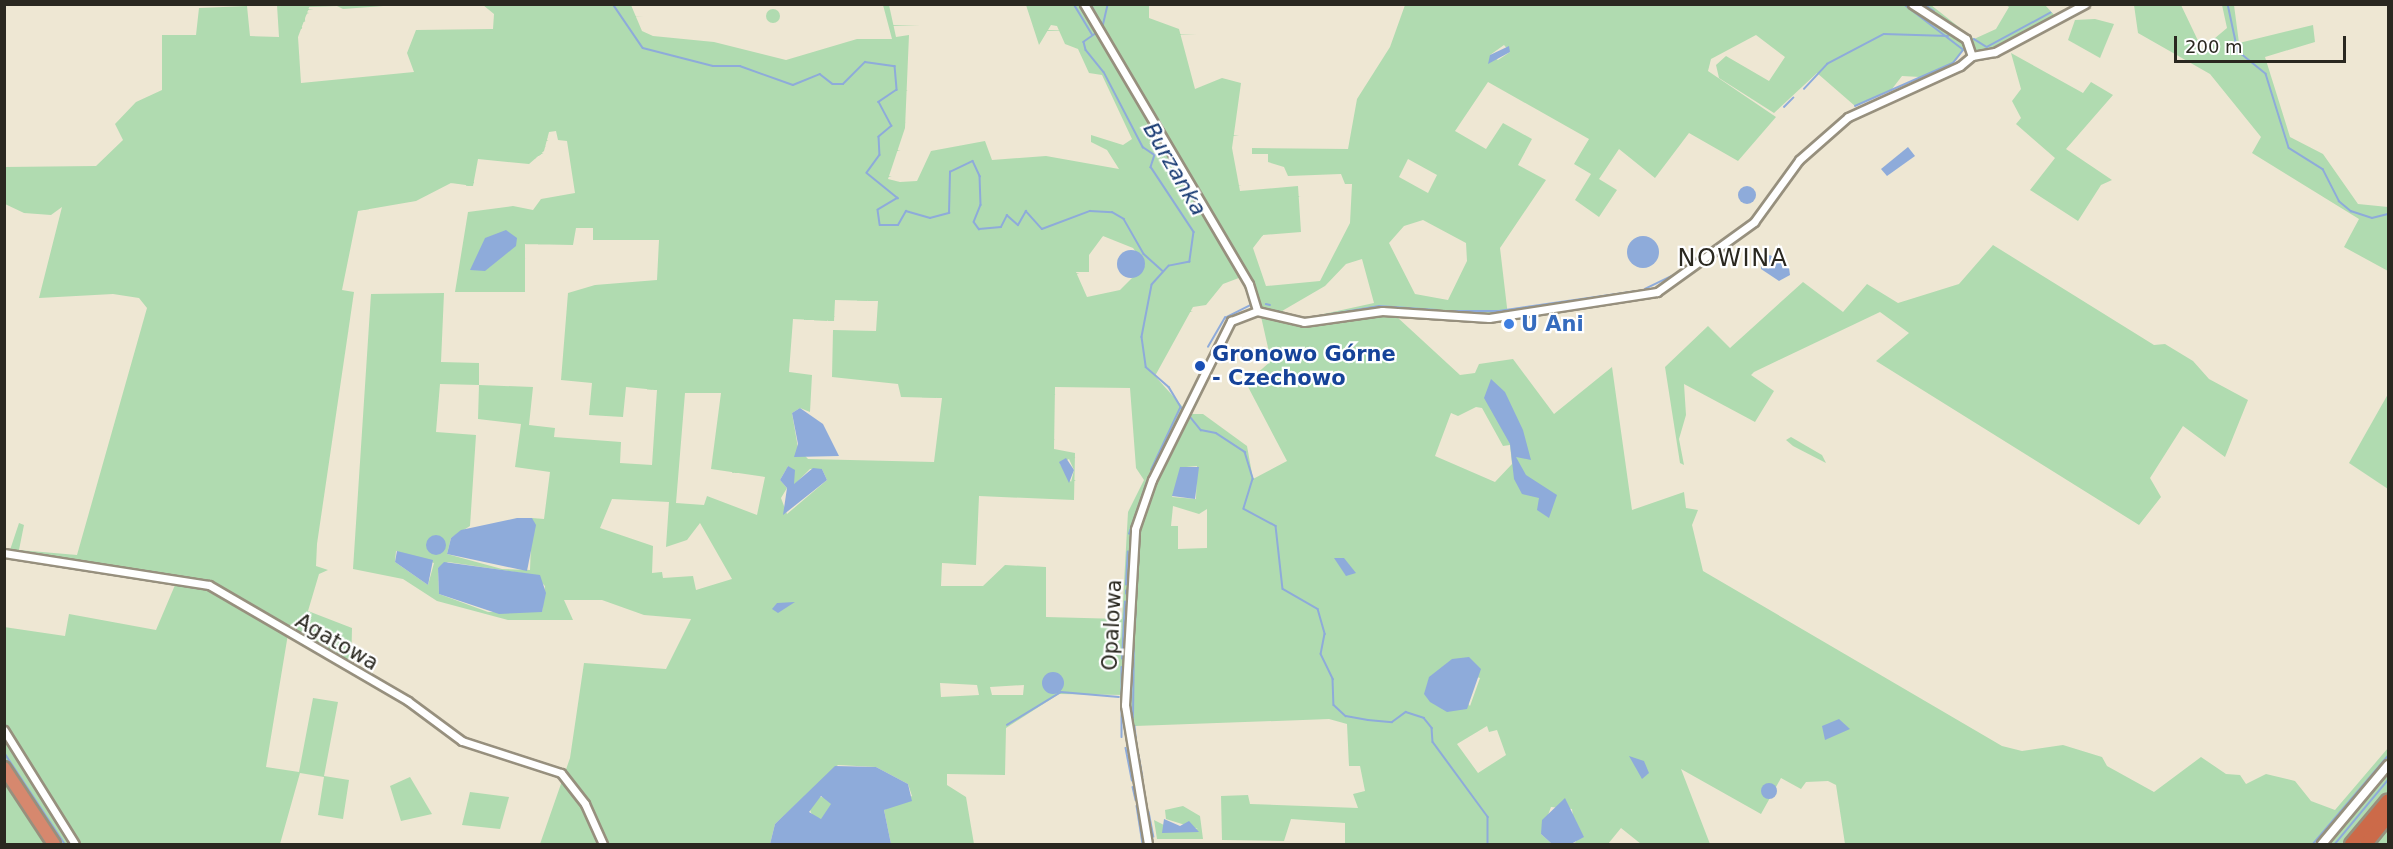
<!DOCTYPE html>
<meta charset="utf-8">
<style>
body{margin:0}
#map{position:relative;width:2393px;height:849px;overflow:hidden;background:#eee7d3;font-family:"DejaVu Sans",sans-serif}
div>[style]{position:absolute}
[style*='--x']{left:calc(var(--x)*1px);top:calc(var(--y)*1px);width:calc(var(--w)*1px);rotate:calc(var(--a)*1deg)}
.green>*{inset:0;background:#b0dbb0}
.round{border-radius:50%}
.water>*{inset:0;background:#8eabda}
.stream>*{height:1.5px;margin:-0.75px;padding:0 0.75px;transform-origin:0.75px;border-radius:0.75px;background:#8eabda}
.roads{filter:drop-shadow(2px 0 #97907e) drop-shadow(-2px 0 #97907e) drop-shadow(0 2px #97907e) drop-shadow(0 -2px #97907e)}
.minor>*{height:7px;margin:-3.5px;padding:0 3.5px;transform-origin:3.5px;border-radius:3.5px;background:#fff}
.tertiary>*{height:8px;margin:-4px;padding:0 4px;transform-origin:4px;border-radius:4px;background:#fff}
.trunk>*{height:12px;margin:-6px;padding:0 6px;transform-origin:6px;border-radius:6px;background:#d6886e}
.motorway>*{height:12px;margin:-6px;padding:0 6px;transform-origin:6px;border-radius:6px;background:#cc6a49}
.dots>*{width:16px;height:16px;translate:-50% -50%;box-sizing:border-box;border:3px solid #fff;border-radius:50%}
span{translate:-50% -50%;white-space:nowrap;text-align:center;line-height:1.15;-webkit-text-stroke:4.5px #fff;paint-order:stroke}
.shop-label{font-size:21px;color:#366cbe;font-weight:700}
.left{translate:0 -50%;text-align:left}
.transit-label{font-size:21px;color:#164399;font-weight:700}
.street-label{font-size:21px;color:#2a2820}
.water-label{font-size:22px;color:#163972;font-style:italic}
.quarter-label{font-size:24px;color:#2a2820;letter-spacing:1.5px}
.frame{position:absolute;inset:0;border:6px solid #2a2820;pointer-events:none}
.scale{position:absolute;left:2174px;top:36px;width:172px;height:27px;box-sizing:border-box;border:3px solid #2a2820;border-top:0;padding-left:8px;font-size:18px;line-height:21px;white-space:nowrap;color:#2a2820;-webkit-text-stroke:4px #fff;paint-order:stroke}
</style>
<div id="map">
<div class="green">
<i style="clip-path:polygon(evenodd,277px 5px,310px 5px,298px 37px,301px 83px,414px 72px,407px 53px,416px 30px,493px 29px,494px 14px,483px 5px,631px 5px,642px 31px,653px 36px,714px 42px,786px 60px,857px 39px,892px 39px,883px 5px,889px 5px,896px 37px,909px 35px,905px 128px,888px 179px,900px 182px,917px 181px,931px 151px,985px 141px,992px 160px,1046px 156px,1119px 169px,1107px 150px,1091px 142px,1091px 135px,1123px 145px,1132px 139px,1102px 75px,1089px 73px,1078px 49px,1065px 44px,1057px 26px,1051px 25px,1039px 45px,1026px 5px,1149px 5px,1149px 18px,1179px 29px,1195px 89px,1222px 78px,1241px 83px,1232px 148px,1240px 191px,1298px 186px,1301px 232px,1263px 235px,1253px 248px,1266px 286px,1320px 281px,1350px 223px,1352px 184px,1345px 184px,1341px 174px,1288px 176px,1284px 167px,1268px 162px,1268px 154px,1252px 154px,1252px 148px,1348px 149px,1357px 99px,1390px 47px,1405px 5px,1931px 5px,1974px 39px,1996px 29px,2009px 7px,2006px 5px,2045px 5px,2057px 18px,2012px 43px,1972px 56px,1963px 50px,1953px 63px,1920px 77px,1902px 76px,1892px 89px,1855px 106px,1817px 73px,1774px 113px,1719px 78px,1716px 65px,1726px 56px,1769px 81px,1785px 57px,1756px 35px,1711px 59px,1708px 71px,1776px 117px,1738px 161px,1689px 133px,1655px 178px,1619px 149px,1599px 179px,1617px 190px,1599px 217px,1575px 200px,1591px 174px,1574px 164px,1589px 139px,1488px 82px,1455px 131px,1486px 149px,1503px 123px,1532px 139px,1518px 165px,1546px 180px,1500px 248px,1508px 316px,1397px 317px,1460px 375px,1475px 373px,1479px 364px,1513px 359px,1554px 414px,1612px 367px,1632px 510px,1684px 492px,1686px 508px,1698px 510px,1692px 525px,1703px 571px,2002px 746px,2022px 751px,2063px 745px,2102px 757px,2107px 766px,2154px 792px,2201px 757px,2226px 774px,2240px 775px,2246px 784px,2266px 774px,2295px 781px,2311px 801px,2335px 810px,2388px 748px,2388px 791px,2344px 844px,1845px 844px,1836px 785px,1828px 781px,1806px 782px,1801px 789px,1781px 778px,1761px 814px,1681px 769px,1710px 844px,1641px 844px,1621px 828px,1608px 844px,1571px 844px,1576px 842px,1572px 809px,1551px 807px,1541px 834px,1552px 844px,1345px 844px,1345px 823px,1291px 819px,1284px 841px,1222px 840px,1221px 796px,1248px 795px,1250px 804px,1358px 808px,1353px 794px,1365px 791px,1360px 766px,1349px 766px,1347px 724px,1329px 719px,1135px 726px,1128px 723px,1125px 695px,1059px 694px,1006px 728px,1005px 775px,947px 774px,947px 785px,966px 797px,974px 844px,891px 844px,884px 810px,912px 796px,908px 784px,876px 767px,838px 765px,775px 824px,770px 844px,540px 844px,570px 758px,584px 663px,666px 669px,691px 619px,644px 615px,602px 600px,564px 600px,573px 620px,508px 620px,437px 601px,403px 579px,353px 569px,371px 294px,444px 293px,441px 362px,479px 363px,479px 385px,533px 387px,529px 425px,555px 428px,554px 437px,621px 442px,620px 463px,652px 465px,657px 390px,626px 387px,623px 417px,589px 415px,592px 383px,561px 380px,568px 293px,595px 285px,657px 280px,659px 240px,593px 240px,593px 228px,576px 228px,573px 245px,525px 244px,525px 292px,455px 292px,468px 212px,513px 206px,533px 210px,541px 199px,575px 193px,567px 141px,558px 140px,556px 131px,549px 132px,544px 151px,529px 164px,478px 159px,473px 186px,451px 183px,416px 201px,358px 211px,342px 290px,354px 292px,317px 544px,316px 566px,328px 570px,319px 574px,308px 611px,352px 628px,351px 671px,288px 634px,266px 767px,299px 772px,313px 698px,338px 702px,324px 776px,349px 780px,343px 819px,318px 815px,324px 777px,300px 773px,280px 844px,59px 844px,5px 761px,4px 627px,65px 636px,69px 614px,156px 630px,178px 578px,9px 553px,19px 523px,24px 525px,19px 550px,77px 555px,147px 308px,139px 298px,113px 294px,39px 298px,62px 207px,51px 215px,24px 213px,5px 204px,4px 167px,96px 166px,123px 140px,115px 124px,136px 102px,162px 90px,162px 35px,196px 35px,199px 8px,247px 6px,250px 36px,279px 37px,277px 5px,1504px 45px,1510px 52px,1498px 60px,1490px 55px,1504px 45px,277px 5px,1408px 159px,1437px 175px,1428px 193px,1399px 177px,1408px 159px,277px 5px,1423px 220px,1466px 243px,1467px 261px,1448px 300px,1415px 294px,1389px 243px,1404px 226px,1423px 220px,277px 5px,1103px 236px,1133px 248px,1145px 265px,1120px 290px,1087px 297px,1076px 272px,1089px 272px,1089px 255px,1103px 236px,277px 5px,1362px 259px,1374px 303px,1305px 318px,1282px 311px,1325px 286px,1346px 264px,1362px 259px,277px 5px,1244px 276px,1260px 312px,1271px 361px,1246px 383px,1287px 461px,1253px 479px,1247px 446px,1203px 414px,1189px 414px,1155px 376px,1193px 307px,1206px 305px,1223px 284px,1244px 276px,277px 5px,835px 300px,878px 301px,876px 331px,833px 330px,832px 377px,898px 384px,901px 397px,942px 398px,934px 462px,808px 459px,798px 448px,792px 413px,800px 408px,810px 412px,812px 375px,789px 372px,793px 319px,834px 321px,835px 300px,277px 5px,440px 384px,479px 385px,478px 419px,521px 424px,515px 467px,550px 472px,544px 519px,532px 518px,530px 570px,502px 569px,447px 554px,451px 538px,470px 526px,476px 435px,436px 432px,440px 384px,277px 5px,1055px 387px,1130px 388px,1136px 468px,1144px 480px,1128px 512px,1122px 619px,1046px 617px,1046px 567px,1005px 565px,983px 586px,941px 586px,942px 563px,976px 565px,979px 496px,1074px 500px,1075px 453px,1054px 449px,1055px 387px,277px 5px,685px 393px,721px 393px,711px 469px,765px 477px,757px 515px,707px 496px,704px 505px,676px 503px,685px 393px,277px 5px,1476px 407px,1482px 408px,1503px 446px,1510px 445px,1512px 464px,1495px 482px,1435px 456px,1451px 413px,1458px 416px,1476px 407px,277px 5px,1069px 459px,1074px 470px,1071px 482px,1060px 464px,1069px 459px,277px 5px,788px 466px,794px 485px,810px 469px,822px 469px,827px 480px,787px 514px,781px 498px,787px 488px,780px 480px,788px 466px,277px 5px,1197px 466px,1196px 499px,1172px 497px,1186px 467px,1197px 466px,277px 5px,612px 499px,669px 502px,666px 547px,687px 540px,700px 523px,732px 579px,696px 590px,693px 576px,663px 578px,662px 572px,652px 573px,653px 546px,600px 528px,612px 499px,277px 5px,1173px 506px,1199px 514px,1207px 509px,1207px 548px,1178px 549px,1178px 526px,1171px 526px,1173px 506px,277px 5px,396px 551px,434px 563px,428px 585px,395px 562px,396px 551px,277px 5px,448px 562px,534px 575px,545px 586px,542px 612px,488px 612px,439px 594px,438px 568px,448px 562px,277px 5px,1444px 667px,1480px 678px,1470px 706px,1439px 671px,1444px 667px,277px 5px,940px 683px,977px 685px,979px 695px,941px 697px,940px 683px,277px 5px,1024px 685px,1023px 695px,992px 695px,990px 687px,1024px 685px,277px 5px,1487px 726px,1489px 732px,1497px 730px,1506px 755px,1478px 773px,1457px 744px,1487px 726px)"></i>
<i style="clip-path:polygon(335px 5px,397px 5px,343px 9px)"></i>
<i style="clip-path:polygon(2134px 5px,2181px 5px,2202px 49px,2227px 28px,2222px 5px,2234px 5px,2239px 43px,2313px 25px,2315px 42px,2265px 57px,2290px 137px,2323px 154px,2358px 204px,2388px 207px,2388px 271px,2344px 247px,2359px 219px,2252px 153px,2261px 137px,2210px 74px,2138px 33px)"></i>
<i class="round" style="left:766px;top:9px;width:14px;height:14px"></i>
<i style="clip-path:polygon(2095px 19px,2114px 24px,2100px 58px,2068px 40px,2075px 20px)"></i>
<i style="clip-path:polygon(2011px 53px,2083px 93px,2091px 82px,2113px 95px,2066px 149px,2112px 180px,2101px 185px,2078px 221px,2030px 190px,2055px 158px,2016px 124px,2021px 118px,2012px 101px,2021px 89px)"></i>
<i style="clip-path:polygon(1993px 245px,2154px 345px,2165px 344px,2193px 361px,2209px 379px,2248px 400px,2225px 457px,2183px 426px,2150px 478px,2161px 497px,2139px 525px,1876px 361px,1909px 333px,1880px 312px,1754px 372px,1751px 375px,1774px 391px,1755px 422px,1684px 384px,1686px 415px,1679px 439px,1684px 465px,1680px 463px,1665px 367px,1708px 326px,1730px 348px,1803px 282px,1843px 312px,1867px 284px,1898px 303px,1959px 284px)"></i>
<i style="clip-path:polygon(2388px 394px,2388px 489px,2349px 463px)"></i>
<i style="clip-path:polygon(1791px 437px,1822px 455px,1826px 463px,1793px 446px,1786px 440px)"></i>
<i style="clip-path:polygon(4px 777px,25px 810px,47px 844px,5px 844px)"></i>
<i style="clip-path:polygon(410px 777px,432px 814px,401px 821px,390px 786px)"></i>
<i style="clip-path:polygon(470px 792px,509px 797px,500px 829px,462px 825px)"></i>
<i class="round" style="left:810px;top:797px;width:22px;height:22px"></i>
<i style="clip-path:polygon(1183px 806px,1200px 816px,1203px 839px,1157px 839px,1154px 820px,1174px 830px,1198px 829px,1166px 819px,1165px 810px)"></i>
<i style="clip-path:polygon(2388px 827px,2388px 844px,2373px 844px)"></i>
</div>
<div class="water">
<i style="clip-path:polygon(1509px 46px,1510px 52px,1488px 64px,1490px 55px)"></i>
<i style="clip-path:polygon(1908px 147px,1915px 156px,1887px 176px,1881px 169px)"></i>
<i class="round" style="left:1738px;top:186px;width:18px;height:18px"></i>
<i style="clip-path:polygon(506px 230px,517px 238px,516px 246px,485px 271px,470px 270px,485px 238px)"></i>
<i class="round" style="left:1627px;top:236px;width:32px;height:32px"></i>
<i class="round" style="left:1117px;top:250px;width:28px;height:28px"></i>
<i style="clip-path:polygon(1770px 255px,1789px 268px,1790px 275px,1779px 281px,1761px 269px,1761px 260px)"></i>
<i style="clip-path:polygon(1491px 379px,1505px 392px,1523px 430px,1531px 460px,1516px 457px,1526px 475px,1557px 495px,1549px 518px,1537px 510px,1539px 498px,1522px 494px,1514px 479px,1510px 444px,1484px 398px)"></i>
<i style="clip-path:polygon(800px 408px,823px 424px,839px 456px,794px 457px,798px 444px,792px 413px)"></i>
<i style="clip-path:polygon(1066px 458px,1074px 470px,1069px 483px,1059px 462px)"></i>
<i style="clip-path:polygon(788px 466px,795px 470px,794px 484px,813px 468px,822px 469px,827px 480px,783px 515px,787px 488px,780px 480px)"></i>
<i style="clip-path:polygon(1180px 467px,1199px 467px,1195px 499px,1172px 496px)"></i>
<i style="clip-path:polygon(517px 518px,532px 518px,536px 525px,527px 571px,447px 554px,451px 538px,461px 530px)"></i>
<i class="round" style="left:426px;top:535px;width:20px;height:20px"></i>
<i style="clip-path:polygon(397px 551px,433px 560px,428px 585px,395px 562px)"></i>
<i style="clip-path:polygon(1334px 558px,1344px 558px,1356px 573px,1346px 576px)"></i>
<i style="clip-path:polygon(444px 562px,540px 575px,546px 593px,542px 612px,499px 614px,439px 594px,438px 568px)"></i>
<i style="clip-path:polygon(795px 602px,778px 613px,772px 609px,777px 603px)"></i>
<i style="clip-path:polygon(1469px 657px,1481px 669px,1467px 709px,1447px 712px,1430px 702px,1424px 694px,1429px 677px,1452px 659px)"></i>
<i class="round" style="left:1042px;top:672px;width:22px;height:22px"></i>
<i style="clip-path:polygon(1839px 719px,1850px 729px,1825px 740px,1822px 726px)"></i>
<i style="clip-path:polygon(1629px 756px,1644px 761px,1649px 773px,1642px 779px)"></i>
<i style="clip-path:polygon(evenodd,835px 766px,876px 767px,908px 784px,912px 801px,884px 810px,891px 844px,770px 844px,775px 824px,835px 766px,821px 796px,831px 804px,821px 819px,809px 812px,821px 796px)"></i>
<i class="round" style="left:1761px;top:783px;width:16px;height:16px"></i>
<i style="clip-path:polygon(1565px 798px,1584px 837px,1571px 844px,1552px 844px,1541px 834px,1542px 820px)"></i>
<i style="clip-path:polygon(1164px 819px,1180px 826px,1189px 821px,1199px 832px,1162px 833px)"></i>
</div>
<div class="stream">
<i style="--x:613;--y:4;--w:53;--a:55.7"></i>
<i style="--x:643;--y:48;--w:72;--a:14.4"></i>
<i style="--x:713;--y:66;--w:27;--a:0"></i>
<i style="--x:740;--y:66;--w:56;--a:19.7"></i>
<i style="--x:793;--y:85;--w:29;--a:-22"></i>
<i style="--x:820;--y:74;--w:16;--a:38"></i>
<i style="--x:833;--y:84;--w:10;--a:0"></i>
<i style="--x:843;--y:84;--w:31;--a:-45"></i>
<i style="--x:865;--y:62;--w:30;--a:8"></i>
<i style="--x:895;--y:66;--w:24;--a:85"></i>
<i style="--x:897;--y:90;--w:22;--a:146"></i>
<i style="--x:879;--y:102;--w:27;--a:62"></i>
<i style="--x:892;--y:126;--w:17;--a:140"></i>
<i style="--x:879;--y:137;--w:18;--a:87"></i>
<i style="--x:880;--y:155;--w:22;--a:126"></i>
<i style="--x:867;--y:173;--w:40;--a:39"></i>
<i style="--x:898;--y:198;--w:23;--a:149"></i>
<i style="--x:878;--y:210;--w:15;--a:82"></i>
<i style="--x:880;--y:225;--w:18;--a:0"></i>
<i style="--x:898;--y:225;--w:16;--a:-60"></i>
<i style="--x:906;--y:211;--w:25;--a:16"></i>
<i style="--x:930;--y:218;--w:20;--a:-15"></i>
<i style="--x:949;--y:213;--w:41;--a:-88.6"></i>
<i style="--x:950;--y:172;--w:25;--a:-26"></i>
<i style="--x:973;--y:161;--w:17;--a:65"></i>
<i style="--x:980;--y:176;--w:29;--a:88"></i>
<i style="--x:981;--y:205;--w:18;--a:112"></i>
<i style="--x:974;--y:222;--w:9;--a:54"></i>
<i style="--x:979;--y:229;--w:22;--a:-5"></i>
<i style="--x:1001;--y:227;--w:13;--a:-63"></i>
<i style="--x:1007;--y:215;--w:15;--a:42"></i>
<i style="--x:1018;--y:225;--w:16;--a:-60"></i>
<i style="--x:1026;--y:211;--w:24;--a:48"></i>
<i style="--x:1042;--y:229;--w:51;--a:-20.6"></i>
<i style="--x:1090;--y:211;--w:22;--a:3"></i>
<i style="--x:1112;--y:212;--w:14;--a:30"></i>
<i style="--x:1124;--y:219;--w:40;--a:60.3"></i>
<i style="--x:1144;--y:254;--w:25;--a:42"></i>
<i style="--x:1074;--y:4;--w:35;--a:59"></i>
<i style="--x:1091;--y:4;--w:24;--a:62"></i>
<i style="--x:1924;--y:4;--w:12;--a:35"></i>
<i style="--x:2228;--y:4;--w:48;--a:78"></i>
<i style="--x:2238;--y:51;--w:36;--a:39"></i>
<i style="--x:2266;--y:74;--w:77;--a:72.7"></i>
<i style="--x:2289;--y:148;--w:40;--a:32"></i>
<i style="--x:2323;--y:169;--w:36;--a:63"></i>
<i style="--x:2339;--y:201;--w:16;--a:40"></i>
<i style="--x:2351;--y:211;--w:22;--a:18"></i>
<i style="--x:2372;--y:218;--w:16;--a:-14"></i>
<i style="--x:1102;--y:29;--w:26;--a:-77"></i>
<i style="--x:1097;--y:33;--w:16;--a:145"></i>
<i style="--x:1084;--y:42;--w:8;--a:76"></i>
<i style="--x:1086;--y:50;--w:28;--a:51"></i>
<i style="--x:1104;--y:72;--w:85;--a:62.5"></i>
<i style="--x:1143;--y:147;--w:14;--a:34"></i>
<i style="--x:1155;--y:155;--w:13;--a:108"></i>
<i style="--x:1151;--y:167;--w:78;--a:56.5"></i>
<i style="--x:1194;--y:232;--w:30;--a:98"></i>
<i style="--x:1190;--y:262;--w:21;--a:169"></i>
<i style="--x:1169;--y:266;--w:25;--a:132"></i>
<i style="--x:1152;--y:285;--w:53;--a:100.9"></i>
<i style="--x:1142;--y:337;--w:30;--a:82"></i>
<i style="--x:1146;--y:367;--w:30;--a:41"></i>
<i style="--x:1169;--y:387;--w:26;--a:59"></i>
<i style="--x:1974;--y:39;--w:15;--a:32"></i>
<i style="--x:1987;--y:47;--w:72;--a:-28.4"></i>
<i style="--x:1804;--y:89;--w:34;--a:-47"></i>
<i style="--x:1827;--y:64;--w:64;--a:-27.8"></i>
<i style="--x:1884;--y:34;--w:64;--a:1.8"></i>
<i style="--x:1855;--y:106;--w:107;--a:-23.7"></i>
<i style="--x:1953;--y:63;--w:16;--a:-52"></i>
<i style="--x:1963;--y:50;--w:76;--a:-142.5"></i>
<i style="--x:1784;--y:107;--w:13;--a:-45"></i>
<i style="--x:1740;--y:228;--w:9;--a:-41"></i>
<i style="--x:1720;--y:242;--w:17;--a:-36"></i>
<i style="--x:1697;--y:259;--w:20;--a:-37"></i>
<i style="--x:1645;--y:289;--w:34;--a:-26"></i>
<i style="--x:1266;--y:304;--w:4;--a:14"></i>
<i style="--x:1278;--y:311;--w:8;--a:23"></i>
<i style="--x:1443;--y:311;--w:56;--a:0"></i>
<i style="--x:1499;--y:311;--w:139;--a:-8.2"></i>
<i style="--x:1308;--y:318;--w:72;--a:-9.6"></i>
<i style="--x:1379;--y:306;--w:58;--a:3.9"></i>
<i style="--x:1208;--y:347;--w:34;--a:-60"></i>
<i style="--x:1225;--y:318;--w:28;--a:-27"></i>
<i style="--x:1188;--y:414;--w:21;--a:51"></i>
<i style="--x:1201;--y:430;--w:15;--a:11"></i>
<i style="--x:1216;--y:433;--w:35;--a:33"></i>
<i style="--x:1245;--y:452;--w:28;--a:73"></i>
<i style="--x:1253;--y:479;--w:31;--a:107"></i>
<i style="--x:1244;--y:509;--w:36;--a:28"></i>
<i style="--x:1276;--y:526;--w:63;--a:83.7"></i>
<i style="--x:1283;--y:589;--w:40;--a:29.7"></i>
<i style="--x:1318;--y:609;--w:26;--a:74"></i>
<i style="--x:1325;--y:634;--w:20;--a:101"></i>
<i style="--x:1321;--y:654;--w:28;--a:64"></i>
<i style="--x:1333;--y:679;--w:26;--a:88"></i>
<i style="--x:1334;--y:705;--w:16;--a:43"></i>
<i style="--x:1346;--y:716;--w:22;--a:10"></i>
<i style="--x:1368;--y:720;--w:24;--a:5"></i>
<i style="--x:1392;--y:722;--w:17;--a:-36"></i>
<i style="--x:1406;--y:712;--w:19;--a:18"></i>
<i style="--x:1424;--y:718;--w:13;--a:51"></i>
<i style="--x:1432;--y:728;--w:14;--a:86"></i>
<i style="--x:1433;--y:742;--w:93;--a:53.7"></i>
<i style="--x:1488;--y:817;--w:27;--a:90"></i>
<i style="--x:1151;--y:470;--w:68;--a:-64.9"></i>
<i style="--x:1151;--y:493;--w:79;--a:-64.4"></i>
<i style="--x:1129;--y:534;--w:55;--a:-70.9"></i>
<i style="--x:1138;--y:540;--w:17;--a:-80"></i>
<i style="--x:1137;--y:560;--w:13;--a:-86"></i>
<i style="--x:1126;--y:585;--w:33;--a:-87"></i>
<i style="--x:1126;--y:594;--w:3;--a:-90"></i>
<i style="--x:1135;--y:626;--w:61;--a:-88.1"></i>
<i style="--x:1122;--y:659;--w:57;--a:-87"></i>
<i style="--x:1122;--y:667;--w:70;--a:90"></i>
<i style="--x:1133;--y:718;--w:82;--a:-89.3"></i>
<i style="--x:4;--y:723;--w:6;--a:51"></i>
<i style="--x:1007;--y:725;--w:63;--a:-31.4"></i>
<i style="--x:1061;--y:692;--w:58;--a:4.9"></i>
<i style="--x:1135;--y:726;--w:20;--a:84"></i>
<i style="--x:12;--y:736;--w:128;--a:57.8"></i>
<i style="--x:1126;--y:748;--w:33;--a:79"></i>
<i style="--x:4;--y:752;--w:110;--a:56.5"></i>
<i style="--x:1139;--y:755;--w:22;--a:80"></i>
<i style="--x:1133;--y:787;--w:13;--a:77"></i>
<i style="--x:1137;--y:806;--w:38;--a:81"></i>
<i style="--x:1149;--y:812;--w:25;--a:79"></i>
<i style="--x:2313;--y:844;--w:116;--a:-49.6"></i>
<i style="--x:2335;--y:844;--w:83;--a:-50.4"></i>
</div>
<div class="roads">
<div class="minor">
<i style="--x:1084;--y:4;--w:325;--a:59.5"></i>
<i style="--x:1249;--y:284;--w:28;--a:73"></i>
<i style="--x:1912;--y:4;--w:64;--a:32.9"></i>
<i style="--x:1966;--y:39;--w:18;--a:71"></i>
<i style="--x:4;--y:553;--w:207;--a:8.9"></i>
<i style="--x:209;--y:585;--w:230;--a:30.2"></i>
<i style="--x:408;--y:701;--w:67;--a:36.5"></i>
<i style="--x:462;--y:741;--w:104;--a:17.9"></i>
<i style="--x:561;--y:773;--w:39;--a:52"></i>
<i style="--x:585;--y:804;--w:44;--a:65.8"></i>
<i style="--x:4;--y:730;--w:134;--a:58.1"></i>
<i style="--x:1148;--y:844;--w:141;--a:-99.4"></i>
<i style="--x:1125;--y:705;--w:176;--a:-86.7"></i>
<i style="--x:1135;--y:529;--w:52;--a:-70.9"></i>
<i style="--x:1152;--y:480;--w:178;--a:-63.6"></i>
<i style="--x:1231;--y:321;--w:28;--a:-21"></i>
<i style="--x:1257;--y:311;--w:48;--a:13.2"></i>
<i style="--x:1304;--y:322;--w:79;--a:-8"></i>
<i style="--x:1382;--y:311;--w:107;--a:3.7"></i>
<i style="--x:1489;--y:318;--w:170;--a:-8.8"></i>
<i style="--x:1657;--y:292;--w:120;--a:-35.8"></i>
<i style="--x:1754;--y:222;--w:77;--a:-54"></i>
<i style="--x:1799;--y:160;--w:65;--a:-41.3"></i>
<i style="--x:1848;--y:117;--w:123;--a:-24.5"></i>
<i style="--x:1960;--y:66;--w:16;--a:-40"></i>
<i style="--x:1972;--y:56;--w:23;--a:-10"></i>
<i style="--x:1995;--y:52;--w:102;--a:-28.1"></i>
</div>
<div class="tertiary">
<i style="--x:2322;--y:844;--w:103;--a:-50.1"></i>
</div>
<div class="trunk">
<i style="--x:4;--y:768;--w:91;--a:56.7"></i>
</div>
<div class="motorway">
<i style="--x:2351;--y:844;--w:57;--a:-49.9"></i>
<i style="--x:2366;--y:844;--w:35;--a:-51"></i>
</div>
</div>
<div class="dots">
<i style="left:1509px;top:324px;background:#3f7fe0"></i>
<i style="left:1200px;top:366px;background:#1a4fb4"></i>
</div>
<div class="shop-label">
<span class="left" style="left:1521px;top:324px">U Ani</span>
</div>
<div class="transit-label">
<span class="left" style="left:1212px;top:366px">Gronowo Górne<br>- Czechowo</span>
</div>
<div class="street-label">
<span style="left:1112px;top:625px;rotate:-87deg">Opalowa</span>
<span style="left:337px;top:642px;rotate:30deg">Agatowa</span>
</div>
<div class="water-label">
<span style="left:1175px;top:169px;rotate:60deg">Burzanka</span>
</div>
<div class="quarter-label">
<span style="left:1733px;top:259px">NOWINA</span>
</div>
<div class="frame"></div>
<div class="scale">200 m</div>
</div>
